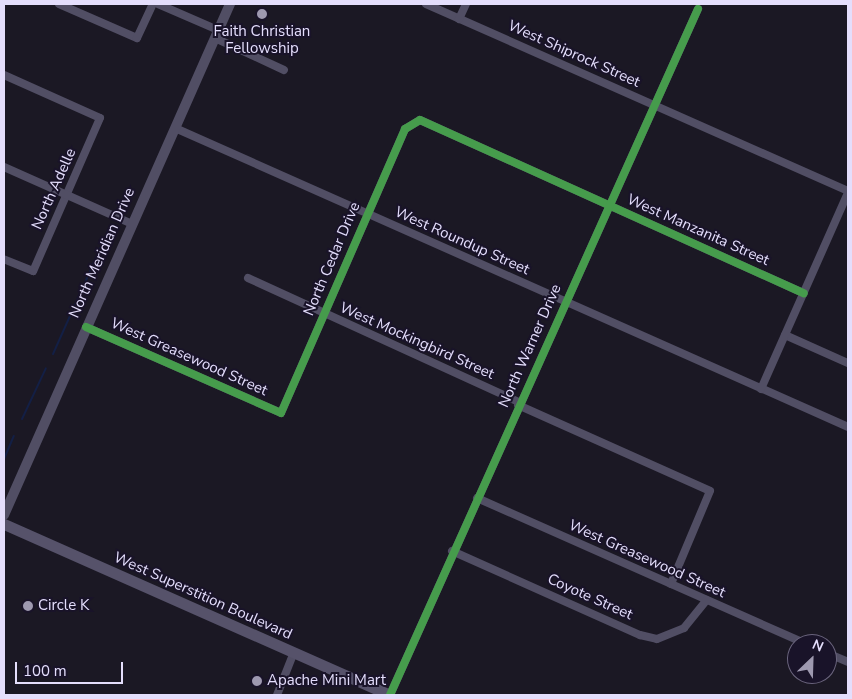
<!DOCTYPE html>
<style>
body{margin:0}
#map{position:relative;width:852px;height:699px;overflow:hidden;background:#1b1824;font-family:"Nunito Sans",sans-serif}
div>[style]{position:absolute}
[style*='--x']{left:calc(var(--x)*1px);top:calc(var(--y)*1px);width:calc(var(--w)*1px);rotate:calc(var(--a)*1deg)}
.stream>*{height:2px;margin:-1px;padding:0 1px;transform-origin:1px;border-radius:1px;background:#131f45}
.minor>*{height:8px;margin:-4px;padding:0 4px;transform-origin:4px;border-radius:4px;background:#514e64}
.tertiary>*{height:10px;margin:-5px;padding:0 5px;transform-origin:5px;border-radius:5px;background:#514e64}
.secondary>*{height:11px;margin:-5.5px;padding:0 5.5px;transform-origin:5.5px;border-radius:5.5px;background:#56526a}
.cycleway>*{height:8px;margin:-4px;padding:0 4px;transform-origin:4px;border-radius:4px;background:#469c4c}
.dots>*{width:14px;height:14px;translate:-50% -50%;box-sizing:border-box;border:2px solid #191329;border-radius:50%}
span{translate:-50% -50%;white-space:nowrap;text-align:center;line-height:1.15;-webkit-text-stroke:4px #191329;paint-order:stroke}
.poi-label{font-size:15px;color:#e4defc}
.left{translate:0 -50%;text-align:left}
.street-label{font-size:15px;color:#e4defc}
.frame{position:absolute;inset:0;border:5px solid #e4defc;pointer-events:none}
.north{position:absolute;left:787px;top:634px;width:50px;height:50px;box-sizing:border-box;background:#191329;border:1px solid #6a647d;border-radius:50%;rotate:24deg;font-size:14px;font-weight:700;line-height:20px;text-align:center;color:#e4defc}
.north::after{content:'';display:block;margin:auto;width:18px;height:22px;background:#9e99b0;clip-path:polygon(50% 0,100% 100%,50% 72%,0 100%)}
.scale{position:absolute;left:15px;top:662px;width:108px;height:22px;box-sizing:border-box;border:2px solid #e4defc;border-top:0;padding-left:6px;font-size:15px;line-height:18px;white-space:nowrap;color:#e4defc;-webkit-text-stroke:4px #191329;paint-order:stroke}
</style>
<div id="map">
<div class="stream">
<i style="--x:53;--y:354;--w:137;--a:-65.9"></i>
<i style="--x:22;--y:419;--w:56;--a:-64.8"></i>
<i style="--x:4;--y:459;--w:25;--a:-67"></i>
</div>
<div class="minor">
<i style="--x:59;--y:4;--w:85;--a:23.6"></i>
<i style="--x:137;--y:38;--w:38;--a:-65"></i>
<i style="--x:158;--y:4;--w:65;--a:23.4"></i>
<i style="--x:426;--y:4;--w:462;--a:23.9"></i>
<i style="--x:459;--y:19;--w:17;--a:-65"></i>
<i style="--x:215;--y:38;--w:76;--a:24.9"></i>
<i style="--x:4;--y:75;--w:105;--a:24.1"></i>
<i style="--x:100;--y:118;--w:167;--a:113.6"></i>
<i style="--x:33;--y:271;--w:31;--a:-158"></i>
<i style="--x:175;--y:128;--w:736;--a:23.95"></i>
<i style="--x:4;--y:167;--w:140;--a:24"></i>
<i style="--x:248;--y:278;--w:298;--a:24.6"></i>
<i style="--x:86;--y:327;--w:213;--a:23.8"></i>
<i style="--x:281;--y:413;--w:310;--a:-66.4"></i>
<i style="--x:405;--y:129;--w:17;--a:-31"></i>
<i style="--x:420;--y:120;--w:421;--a:24.3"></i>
<i style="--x:785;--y:335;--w:69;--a:24"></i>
<i style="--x:761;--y:389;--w:214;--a:-66.1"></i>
<i style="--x:518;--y:405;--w:210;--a:24.1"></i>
<i style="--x:710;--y:491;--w:101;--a:112.8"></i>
<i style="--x:477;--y:498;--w:361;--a:23.9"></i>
<i style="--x:452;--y:551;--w:206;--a:24.1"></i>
<i style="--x:640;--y:635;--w:17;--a:13"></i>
<i style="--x:657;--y:639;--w:29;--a:-22"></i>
<i style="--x:684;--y:628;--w:36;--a:-51"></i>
<i style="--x:827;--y:653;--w:23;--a:23"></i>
<i style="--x:277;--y:695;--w:46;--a:-68.4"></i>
<i style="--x:390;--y:695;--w:752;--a:-65.82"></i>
</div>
<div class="tertiary">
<i style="--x:4;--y:515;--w:559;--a:-66.14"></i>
</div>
<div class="secondary">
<i style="--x:4;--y:524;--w:421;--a:23.9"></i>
</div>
<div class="cycleway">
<i style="--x:86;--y:327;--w:213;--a:23.8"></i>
<i style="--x:281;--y:413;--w:310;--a:-66.4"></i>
<i style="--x:405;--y:129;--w:17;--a:-31"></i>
<i style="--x:420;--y:120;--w:421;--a:24.3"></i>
<i style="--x:390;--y:695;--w:752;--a:-65.82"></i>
</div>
<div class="dots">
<i style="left:262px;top:14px;background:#9e99b0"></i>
<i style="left:28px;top:606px;background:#9e99b0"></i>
<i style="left:257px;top:681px;background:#9e99b0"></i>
</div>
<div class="poi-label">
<span style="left:262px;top:40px">Faith Christian<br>Fellowship</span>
<span class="left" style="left:38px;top:606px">Circle K</span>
<span class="left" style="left:267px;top:681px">Apache Mini Mart</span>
</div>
<div class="street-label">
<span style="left:574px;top:54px;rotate:24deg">West Shiprock Street</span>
<span style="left:54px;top:189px;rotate:-66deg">North Adelle</span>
<span style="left:698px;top:230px;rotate:24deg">West Manzanita Street</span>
<span style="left:462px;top:241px;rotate:24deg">West Roundup Street</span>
<span style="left:102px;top:253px;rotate:-66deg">North Meridian Drive</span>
<span style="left:332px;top:259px;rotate:-67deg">North Cedar Drive</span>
<span style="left:417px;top:341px;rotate:24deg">West Mockingbird Street</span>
<span style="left:530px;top:346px;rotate:-66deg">North Warner Drive</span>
<span style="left:189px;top:357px;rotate:24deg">West Greasewood Street</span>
<span style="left:647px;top:559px;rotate:24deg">West Greasewood Street</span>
<span style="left:203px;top:596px;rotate:24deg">West Superstition Boulevard</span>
<span style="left:590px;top:597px;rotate:24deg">Coyote Street</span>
</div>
<div class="frame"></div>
<div class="north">N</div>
<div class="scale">100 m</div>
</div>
